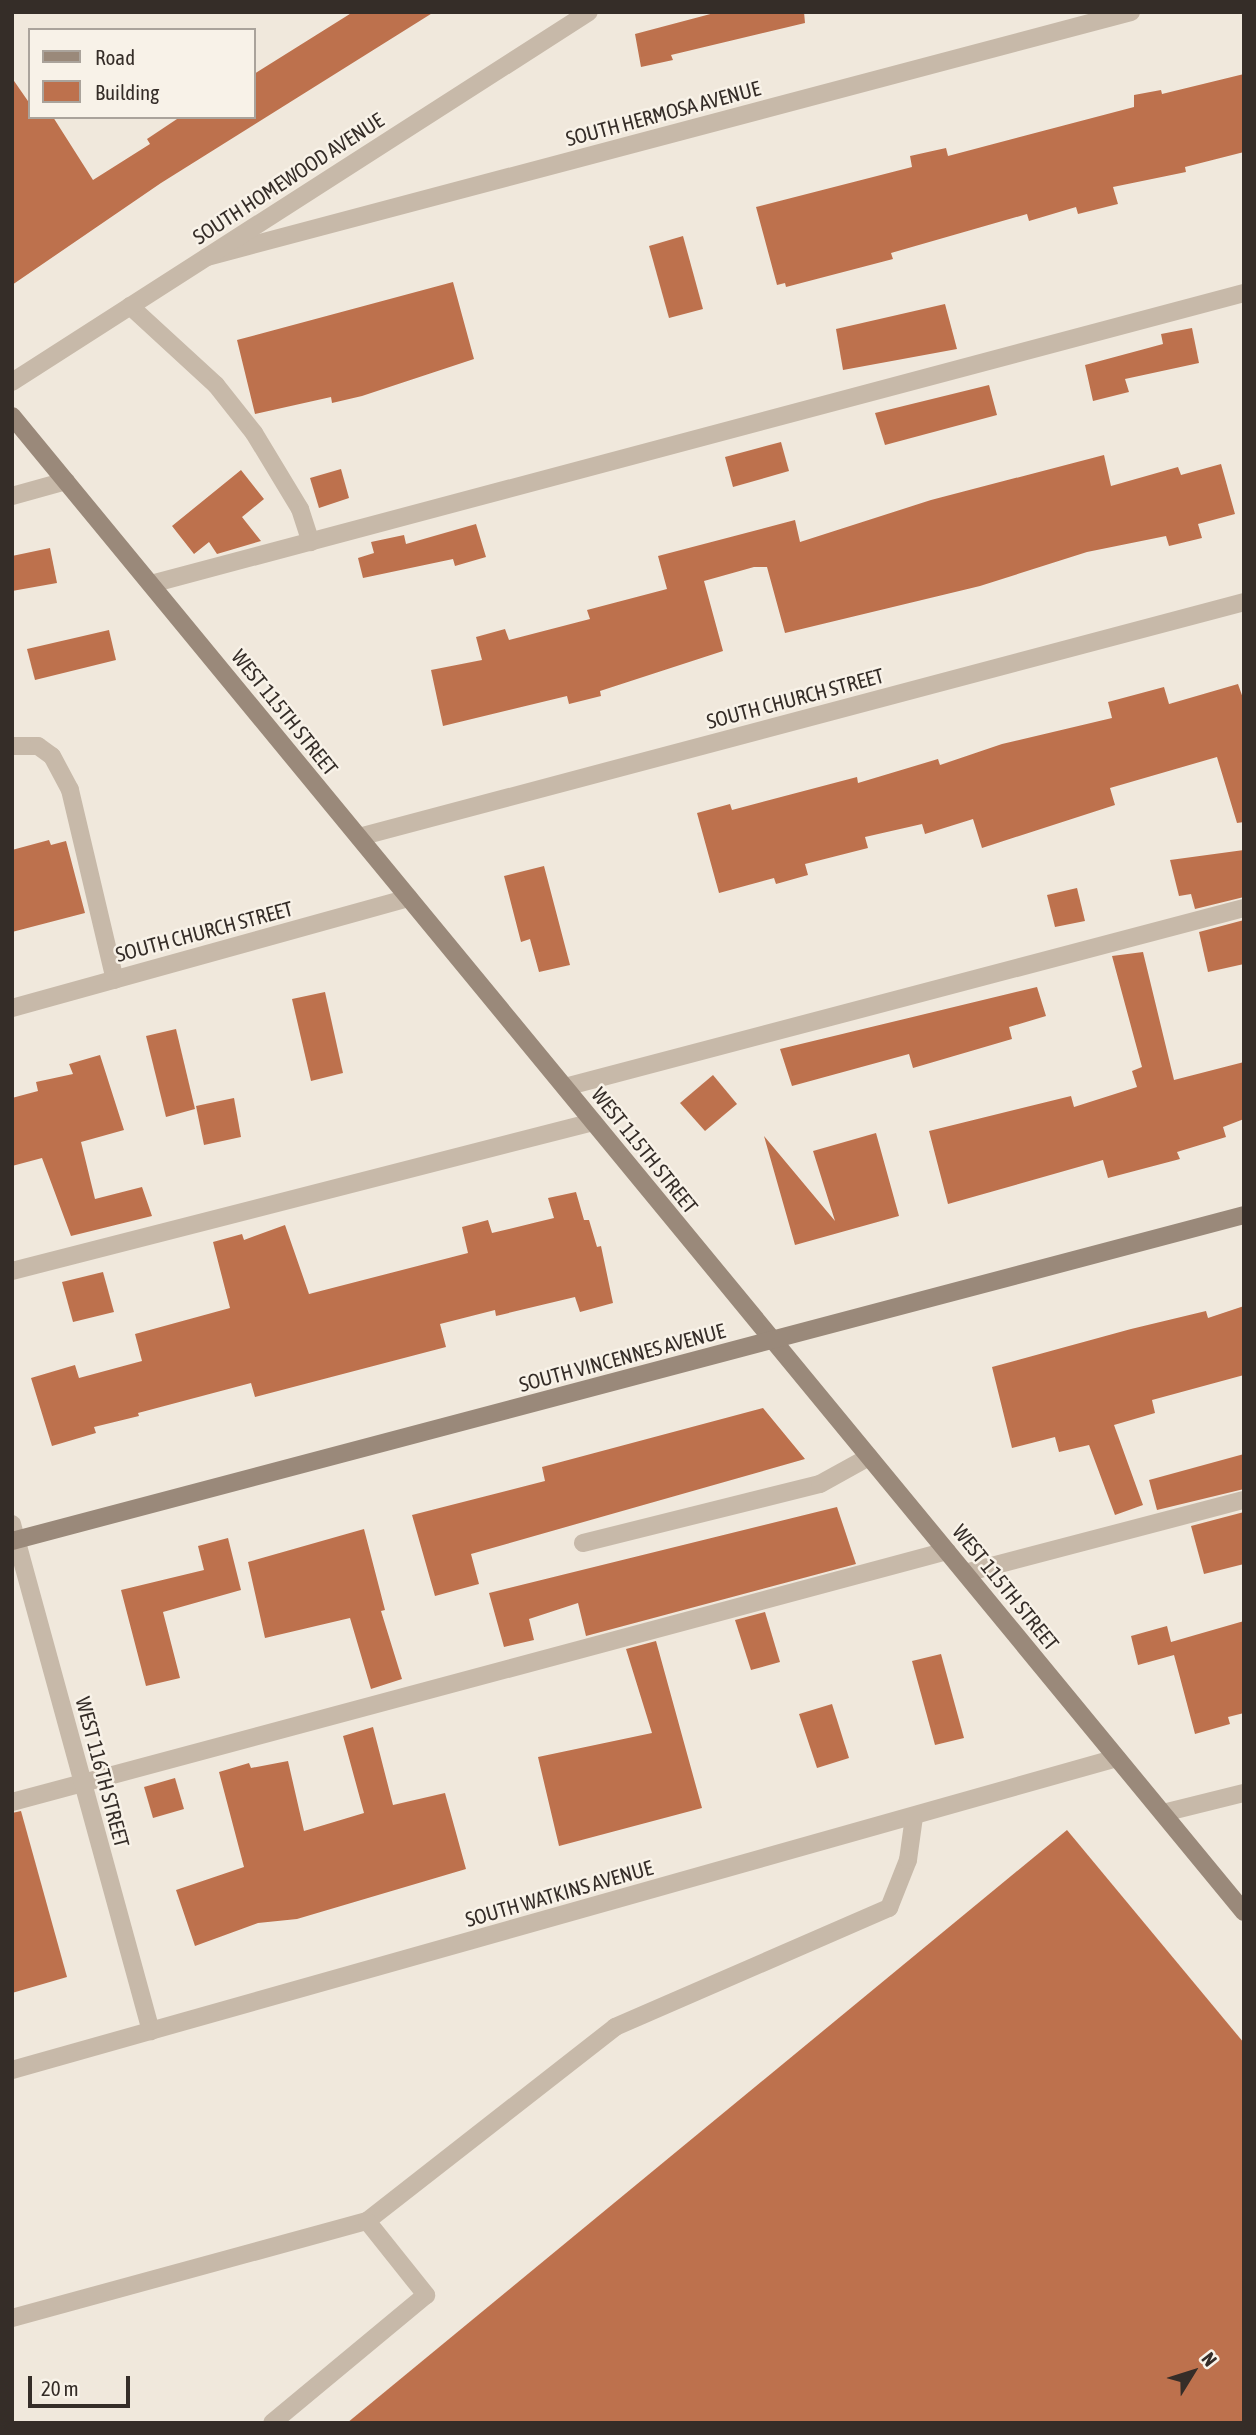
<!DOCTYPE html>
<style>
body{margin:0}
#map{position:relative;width:1256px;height:2435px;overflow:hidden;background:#f0e8dc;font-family:"Asap Condensed",sans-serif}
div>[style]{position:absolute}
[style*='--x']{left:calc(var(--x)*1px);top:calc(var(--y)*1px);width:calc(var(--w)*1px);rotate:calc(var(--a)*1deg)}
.building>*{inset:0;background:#bd714d}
.lane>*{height:18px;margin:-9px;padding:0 9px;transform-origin:9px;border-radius:9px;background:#c7b9a9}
.street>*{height:18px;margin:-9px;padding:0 9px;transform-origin:9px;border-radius:9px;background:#c7b9a9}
.secondary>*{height:18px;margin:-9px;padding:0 9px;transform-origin:9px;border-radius:9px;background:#9a897a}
span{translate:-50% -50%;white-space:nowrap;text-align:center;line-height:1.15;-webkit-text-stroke:5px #f8f2e8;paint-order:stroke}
.street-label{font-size:21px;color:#352d28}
.frame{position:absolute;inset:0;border:14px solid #352d28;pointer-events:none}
.legend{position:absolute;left:28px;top:28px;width:228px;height:91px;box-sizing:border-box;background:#f8f2e8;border:2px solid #aaa39b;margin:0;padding:9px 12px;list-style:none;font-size:21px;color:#352d28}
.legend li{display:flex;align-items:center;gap:14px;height:35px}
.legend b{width:35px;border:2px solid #aaa39b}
.north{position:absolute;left:1158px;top:2337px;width:70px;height:70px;-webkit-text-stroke:5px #f8f2e8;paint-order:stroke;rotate:52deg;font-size:19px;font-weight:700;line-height:28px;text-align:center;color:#352d28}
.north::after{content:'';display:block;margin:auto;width:24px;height:32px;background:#352d28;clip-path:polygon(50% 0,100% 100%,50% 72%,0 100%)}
.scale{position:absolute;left:28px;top:2376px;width:102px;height:32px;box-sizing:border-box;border:4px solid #352d28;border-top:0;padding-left:9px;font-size:21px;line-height:24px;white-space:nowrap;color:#352d28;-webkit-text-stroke:5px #f8f2e8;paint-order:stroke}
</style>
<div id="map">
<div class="building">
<i style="clip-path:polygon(353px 12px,434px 12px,161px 183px,12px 285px,12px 78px,30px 104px,30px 117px,53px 117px,93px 180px,150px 144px,147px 139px,180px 117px,254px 117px,254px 74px)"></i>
<i style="clip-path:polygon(718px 12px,804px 12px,805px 23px,671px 55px,673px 60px,641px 67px,635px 34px)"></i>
<i style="clip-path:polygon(1244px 74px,1244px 152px,1185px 167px,1186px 172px,1113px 187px,1118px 204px,1078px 214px,1076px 207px,1029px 221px,1027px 214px,891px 253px,893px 259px,786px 287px,785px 283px,777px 285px,756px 207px,912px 167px,910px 156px,946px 148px,948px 156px,1134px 107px,1134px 95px,1161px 90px,1162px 94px)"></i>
<i style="clip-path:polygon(683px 236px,703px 309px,669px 318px,649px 246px)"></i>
<i style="clip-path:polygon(453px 282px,474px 359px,362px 396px,332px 403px,331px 397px,255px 414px,237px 340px)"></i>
<i style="clip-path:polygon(945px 304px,957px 349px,843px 370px,836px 329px)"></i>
<i style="clip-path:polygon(1192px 328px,1199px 363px,1125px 379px,1129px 392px,1093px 401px,1085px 365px,1163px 344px,1161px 334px)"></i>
<i style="clip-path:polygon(989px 385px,997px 415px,885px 445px,875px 413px)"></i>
<i style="clip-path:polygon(781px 442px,789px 471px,733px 487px,725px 457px)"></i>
<i style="clip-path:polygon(1104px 455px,1111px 486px,1178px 467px,1181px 475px,1221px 464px,1235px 514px,1198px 524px,1202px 538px,1169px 546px,1166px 536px,1087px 552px,980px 586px,785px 633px,767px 567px,754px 567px,704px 581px,723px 651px,600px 691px,601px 696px,569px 704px,567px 696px,443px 726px,431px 670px,482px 660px,476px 637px,505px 629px,509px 640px,590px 619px,587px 610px,667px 589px,658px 556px,795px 520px,800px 542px,931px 500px)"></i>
<i style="clip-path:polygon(341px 469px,349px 498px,319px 508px,310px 478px)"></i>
<i style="clip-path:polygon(241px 470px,264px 499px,242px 517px,261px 541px,217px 554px,209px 542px,194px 554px,172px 526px)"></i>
<i style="clip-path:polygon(476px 524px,486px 557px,455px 566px,453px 559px,363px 578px,358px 558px,374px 553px,371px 542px,404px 535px,406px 544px)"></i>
<i style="clip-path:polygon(50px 548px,57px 583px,12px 591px,12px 556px)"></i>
<i style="clip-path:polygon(109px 630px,116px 660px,35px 680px,27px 649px)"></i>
<i style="clip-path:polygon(1238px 684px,1244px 701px,1244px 822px,1237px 823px,1217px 757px,1110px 788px,1115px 805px,982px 848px,973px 819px,925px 834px,922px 824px,865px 837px,868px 848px,805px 864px,808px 875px,776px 884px,774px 878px,719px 893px,697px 813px,730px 804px,732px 810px,857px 777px,858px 783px,938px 759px,940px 765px,1002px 744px,1112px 718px,1108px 702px,1164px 687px,1169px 704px)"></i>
<i style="clip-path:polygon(49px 840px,51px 845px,66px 841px,85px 913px,12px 932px,12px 850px)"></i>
<i style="clip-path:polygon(1244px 850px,1244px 897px,1195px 909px,1191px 894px,1179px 896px,1170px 860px)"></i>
<i style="clip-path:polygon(544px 866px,570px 965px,539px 972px,530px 939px,521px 942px,504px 876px)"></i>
<i style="clip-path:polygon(1077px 888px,1085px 921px,1055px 927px,1047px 895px)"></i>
<i style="clip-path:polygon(1244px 920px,1244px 964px,1208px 972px,1199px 932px)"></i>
<i style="clip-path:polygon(1143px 952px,1174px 1080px,1244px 1062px,1244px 1119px,1223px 1127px,1226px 1137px,1177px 1152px,1180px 1159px,1108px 1178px,1103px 1160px,948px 1204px,929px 1131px,1071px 1096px,1074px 1107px,1137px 1087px,1132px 1071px,1142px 1067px,1112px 956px)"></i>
<i style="clip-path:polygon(1037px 987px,1046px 1016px,1009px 1027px,1012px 1039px,913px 1068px,909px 1054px,792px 1086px,780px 1049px)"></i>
<i style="clip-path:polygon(325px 992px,343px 1073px,311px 1081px,292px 999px)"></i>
<i style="clip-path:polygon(176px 1029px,195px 1109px,166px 1117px,146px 1036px)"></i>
<i style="clip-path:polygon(100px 1055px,124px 1130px,81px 1142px,95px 1199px,142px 1187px,152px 1216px,71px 1236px,42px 1158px,12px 1166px,12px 1098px,38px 1091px,36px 1082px,73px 1074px,69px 1064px)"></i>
<i style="clip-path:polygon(713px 1075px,737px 1104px,705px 1131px,680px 1103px)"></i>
<i style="clip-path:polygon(234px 1098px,241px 1137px,204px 1145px,196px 1106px)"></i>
<i style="clip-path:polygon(876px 1133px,899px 1216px,795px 1245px,764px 1136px,835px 1221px,813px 1151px)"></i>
<i style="clip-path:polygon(576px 1192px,584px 1220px,589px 1220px,597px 1247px,601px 1246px,613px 1303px,580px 1312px,575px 1297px,496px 1316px,495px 1310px,440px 1324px,446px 1347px,255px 1397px,251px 1383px,138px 1413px,139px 1416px,94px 1427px,96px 1433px,52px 1446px,31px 1378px,75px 1365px,79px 1378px,142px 1361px,135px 1334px,230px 1308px,213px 1242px,242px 1234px,244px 1240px,285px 1225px,309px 1294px,468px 1253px,462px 1227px,488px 1220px,492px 1233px,554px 1218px,548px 1198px)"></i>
<i style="clip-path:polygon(103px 1272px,114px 1312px,73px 1322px,62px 1282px)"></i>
<i style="clip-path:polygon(1244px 1306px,1244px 1375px,1152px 1400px,1155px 1413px,1114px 1425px,1143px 1505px,1115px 1515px,1089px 1445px,1059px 1452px,1055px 1437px,1012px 1448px,992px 1367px,1131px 1329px,1206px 1311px,1208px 1318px)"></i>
<i style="clip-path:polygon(763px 1408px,805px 1459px,471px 1554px,479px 1584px,435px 1596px,412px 1515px,545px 1481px,542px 1467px)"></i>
<i style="clip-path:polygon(1244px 1454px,1244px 1489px,1157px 1510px,1149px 1480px)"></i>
<i style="clip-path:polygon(837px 1507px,856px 1564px,586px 1636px,578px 1603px,529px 1619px,534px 1640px,504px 1647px,489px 1593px)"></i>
<i style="clip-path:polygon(1244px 1512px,1244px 1564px,1204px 1574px,1191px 1526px)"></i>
<i style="clip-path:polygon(364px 1529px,385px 1610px,381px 1611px,402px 1679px,371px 1689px,350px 1618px,265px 1638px,248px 1562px)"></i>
<i style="clip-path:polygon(228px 1538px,241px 1590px,163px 1612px,180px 1678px,146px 1686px,121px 1590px,204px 1570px,198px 1546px)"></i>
<i style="clip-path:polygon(765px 1612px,780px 1662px,751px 1670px,735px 1620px)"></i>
<i style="clip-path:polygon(1244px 1621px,1244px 1713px,1228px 1717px,1230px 1724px,1195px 1734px,1174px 1655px,1138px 1665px,1131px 1636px,1167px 1626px,1171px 1642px)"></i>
<i style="clip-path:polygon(656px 1641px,702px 1808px,559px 1846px,538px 1757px,652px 1733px,626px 1649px)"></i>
<i style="clip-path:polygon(941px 1654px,964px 1738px,935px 1745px,912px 1661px)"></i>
<i style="clip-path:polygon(832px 1704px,849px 1758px,817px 1768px,799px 1714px)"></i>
<i style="clip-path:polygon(373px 1727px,393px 1805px,445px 1793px,466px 1869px,297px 1919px,258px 1923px,195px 1946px,176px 1890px,244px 1867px,219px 1772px,249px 1763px,251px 1768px,288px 1761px,304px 1831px,364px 1813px,343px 1736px)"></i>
<i style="clip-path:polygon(175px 1778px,184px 1809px,153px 1818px,144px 1787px)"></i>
<i style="clip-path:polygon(21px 1811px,67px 1977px,12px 1993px,12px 1813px)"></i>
<i style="clip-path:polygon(1067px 1830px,1244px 2043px,1244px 2423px,347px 2423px)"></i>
</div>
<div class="lane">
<i style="--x:130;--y:306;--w:117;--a:42.6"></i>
<i style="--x:216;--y:385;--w:61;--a:51.6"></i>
<i style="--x:254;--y:433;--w:89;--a:58.8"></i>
<i style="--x:300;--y:509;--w:35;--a:72"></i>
<i style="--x:151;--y:584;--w:1131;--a:-14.91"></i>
<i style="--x:12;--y:746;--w:26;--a:0"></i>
<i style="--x:38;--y:746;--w:17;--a:36"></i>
<i style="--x:52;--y:756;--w:38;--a:62"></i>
<i style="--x:70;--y:790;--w:195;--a:76.7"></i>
<i style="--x:565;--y:1087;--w:702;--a:-14.77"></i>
<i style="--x:12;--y:1271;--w:600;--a:-14.38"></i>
<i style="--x:583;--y:1543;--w:244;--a:-14"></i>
<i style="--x:820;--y:1484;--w:56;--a:-28.9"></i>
<i style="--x:965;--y:1573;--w:288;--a:-14.7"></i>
<i style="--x:12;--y:1802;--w:968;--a:-15.03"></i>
<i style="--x:367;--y:2221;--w:315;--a:-38"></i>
<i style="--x:615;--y:2027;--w:299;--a:-23.5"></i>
<i style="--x:889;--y:1908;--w:52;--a:-68.4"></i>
<i style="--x:908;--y:1860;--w:43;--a:-82.1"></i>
<i style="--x:12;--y:2318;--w:368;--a:-15.3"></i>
<i style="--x:367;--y:2221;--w:95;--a:51.4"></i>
<i style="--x:426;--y:2295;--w:200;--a:140.3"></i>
</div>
<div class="street">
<i style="--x:207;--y:257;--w:956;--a:-14.85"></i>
<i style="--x:12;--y:382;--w:685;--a:-32.67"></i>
<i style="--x:12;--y:496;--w:56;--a:-15.5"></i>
<i style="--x:359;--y:837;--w:916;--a:-14.87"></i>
<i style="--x:12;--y:1008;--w:412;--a:-15.5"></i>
<i style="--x:12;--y:1524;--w:526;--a:74.67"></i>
<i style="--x:1163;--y:1813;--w:83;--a:-13.9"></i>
<i style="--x:12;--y:2070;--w:1148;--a:-15.77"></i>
</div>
<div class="secondary">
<i style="--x:12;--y:416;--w:1938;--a:50.53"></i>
<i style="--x:12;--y:1541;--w:1274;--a:-14.82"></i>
</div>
<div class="street-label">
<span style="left:663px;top:113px;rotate:-15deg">SOUTH HERMOSA AVENUE</span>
<span style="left:288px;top:178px;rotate:-33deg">SOUTH HOMEWOOD AVENUE</span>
<span style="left:795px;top:698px;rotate:-15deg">SOUTH CHURCH STREET</span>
<span style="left:285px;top:712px;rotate:51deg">WEST 115TH STREET</span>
<span style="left:204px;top:931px;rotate:-15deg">SOUTH CHURCH STREET</span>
<span style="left:645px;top:1150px;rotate:51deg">WEST 115TH STREET</span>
<span style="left:622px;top:1357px;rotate:-15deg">SOUTH VINCENNES AVENUE</span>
<span style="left:1006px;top:1587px;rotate:51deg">WEST 115TH STREET</span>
<span style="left:103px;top:1772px;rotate:75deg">WEST 116TH STREET</span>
<span style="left:559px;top:1893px;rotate:-16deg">SOUTH WATKINS AVENUE</span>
</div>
<div class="frame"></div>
<ul class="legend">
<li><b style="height:9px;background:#9a897a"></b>Road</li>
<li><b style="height:19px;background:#bd714d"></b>Building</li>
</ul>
<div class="north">N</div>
<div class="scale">20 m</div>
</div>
